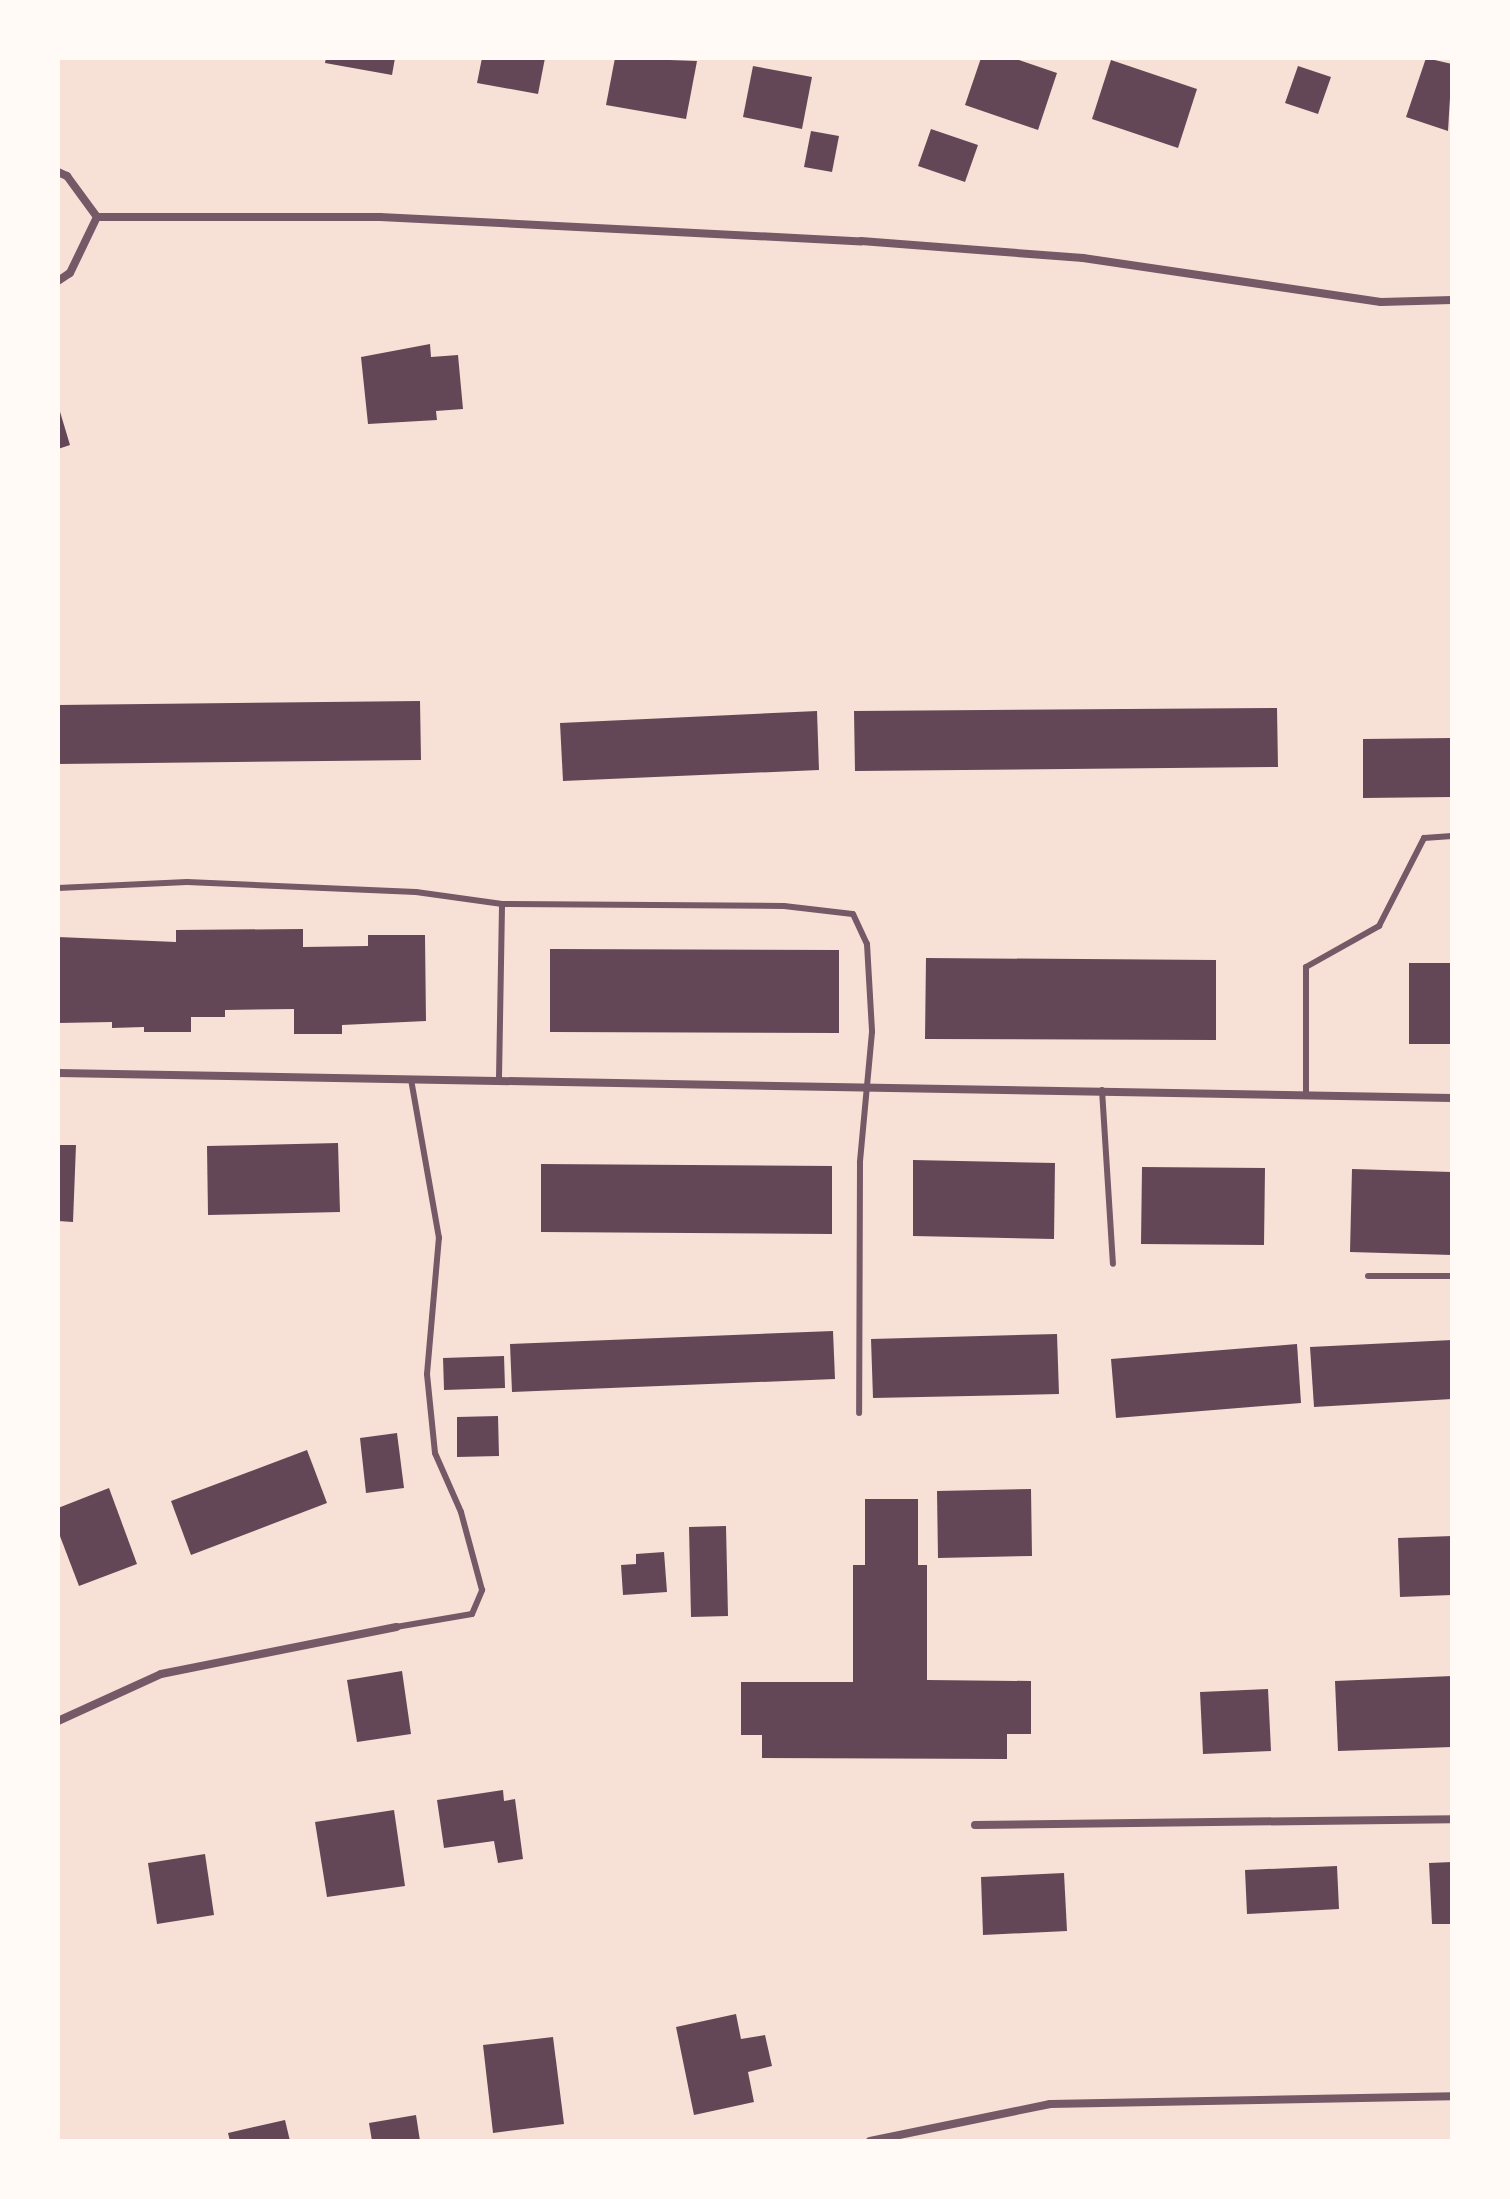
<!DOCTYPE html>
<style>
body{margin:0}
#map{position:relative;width:1510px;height:2199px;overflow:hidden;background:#f7e1d7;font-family:"Source Sans 3",sans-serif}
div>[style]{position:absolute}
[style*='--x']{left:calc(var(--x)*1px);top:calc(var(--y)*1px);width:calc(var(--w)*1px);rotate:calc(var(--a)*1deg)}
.building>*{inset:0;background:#644757}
.service>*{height:6px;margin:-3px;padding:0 3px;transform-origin:3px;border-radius:3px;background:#755966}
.minor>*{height:8px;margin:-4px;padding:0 4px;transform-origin:4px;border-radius:4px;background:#755966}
span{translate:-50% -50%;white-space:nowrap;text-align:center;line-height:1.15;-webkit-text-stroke:6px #fffaf5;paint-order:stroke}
.frame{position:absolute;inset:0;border:60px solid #fffaf5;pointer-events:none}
</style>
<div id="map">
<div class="building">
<i style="clip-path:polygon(326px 58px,395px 58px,392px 75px,325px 63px)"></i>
<i style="clip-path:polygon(482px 58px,545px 58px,538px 94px,477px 83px)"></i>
<i style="clip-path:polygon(615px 58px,697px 61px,686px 119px,606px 105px)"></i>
<i style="clip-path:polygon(981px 58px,1013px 58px,1057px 73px,1038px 130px,965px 105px)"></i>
<i style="clip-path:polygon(1426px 58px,1452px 64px,1448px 131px,1406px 117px)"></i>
<i style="clip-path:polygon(1111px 60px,1197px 89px,1178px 148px,1092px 119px)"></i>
<i style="clip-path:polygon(753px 66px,812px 77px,802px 129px,743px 117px)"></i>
<i style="clip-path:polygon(1298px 66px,1331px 77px,1318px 114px,1285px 103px)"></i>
<i style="clip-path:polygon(931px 129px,978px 145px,965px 182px,918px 166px)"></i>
<i style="clip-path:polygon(811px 131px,839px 136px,832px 172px,804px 167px)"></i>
<i style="clip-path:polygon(430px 344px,431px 357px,458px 355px,463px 409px,436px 411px,437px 420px,368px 424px,361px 357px)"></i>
<i style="clip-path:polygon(58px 405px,70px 445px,58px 449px)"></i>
<i style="clip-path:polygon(420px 701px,421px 760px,58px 764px,58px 705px)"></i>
<i style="clip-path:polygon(1277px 708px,1278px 767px,855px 771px,854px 711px)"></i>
<i style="clip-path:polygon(817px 711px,819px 770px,563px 781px,560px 723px)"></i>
<i style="clip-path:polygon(1452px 738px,1452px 797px,1363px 798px,1363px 739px)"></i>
<i style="clip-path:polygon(303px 929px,303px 947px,368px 946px,368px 935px,425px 935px,426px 1021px,342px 1025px,342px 1034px,294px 1034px,294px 1009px,225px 1010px,225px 1017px,191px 1017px,191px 1032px,144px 1032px,144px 1027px,112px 1028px,112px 1022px,58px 1023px,58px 937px,176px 942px,176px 930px)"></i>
<i style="clip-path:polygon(550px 949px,839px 950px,839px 1033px,550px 1032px)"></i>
<i style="clip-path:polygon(926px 958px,1216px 960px,1216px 1040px,925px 1039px)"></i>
<i style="clip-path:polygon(1409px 963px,1452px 963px,1452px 1044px,1409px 1044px)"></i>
<i style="clip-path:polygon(338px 1143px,340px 1212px,208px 1215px,207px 1146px)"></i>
<i style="clip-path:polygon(58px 1145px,76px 1145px,73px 1222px,58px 1221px)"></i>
<i style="clip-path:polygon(913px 1160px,1055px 1163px,1054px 1239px,913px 1236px)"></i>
<i style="clip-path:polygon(541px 1164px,832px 1166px,832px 1234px,541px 1232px)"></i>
<i style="clip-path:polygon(1142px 1167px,1265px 1168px,1264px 1245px,1141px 1244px)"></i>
<i style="clip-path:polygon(1352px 1169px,1452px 1172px,1452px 1255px,1350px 1252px)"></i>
<i style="clip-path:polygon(833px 1331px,835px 1379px,512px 1392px,510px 1344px)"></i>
<i style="clip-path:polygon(1057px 1334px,1059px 1394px,873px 1398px,871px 1339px)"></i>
<i style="clip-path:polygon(1452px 1340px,1452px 1399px,1314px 1407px,1310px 1347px)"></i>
<i style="clip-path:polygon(1297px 1344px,1301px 1403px,1116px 1418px,1111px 1359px)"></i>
<i style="clip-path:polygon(504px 1356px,505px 1388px,444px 1390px,443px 1358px)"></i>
<i style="clip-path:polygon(498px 1416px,499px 1456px,457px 1457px,457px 1417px)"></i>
<i style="clip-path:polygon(397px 1433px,404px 1488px,366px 1493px,360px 1438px)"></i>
<i style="clip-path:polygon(307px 1450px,327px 1503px,191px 1555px,171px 1501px)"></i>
<i style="clip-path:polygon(109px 1488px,137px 1564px,79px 1586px,58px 1531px,58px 1508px)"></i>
<i style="clip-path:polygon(1031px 1489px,1032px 1556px,938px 1558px,937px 1491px)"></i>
<i style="clip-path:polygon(865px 1499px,918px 1499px,918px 1565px,927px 1565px,927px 1680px,1031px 1681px,1031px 1734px,1007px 1734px,1007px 1759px,762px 1758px,762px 1735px,741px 1735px,741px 1682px,853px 1682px,853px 1565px,865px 1565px)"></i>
<i style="clip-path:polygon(726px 1526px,728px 1616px,691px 1617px,689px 1527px)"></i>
<i style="clip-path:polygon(1452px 1536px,1452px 1595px,1400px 1597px,1398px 1538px)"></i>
<i style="clip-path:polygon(664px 1552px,667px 1592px,623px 1595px,621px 1565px,636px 1564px,636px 1554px)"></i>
<i style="clip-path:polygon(402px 1671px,411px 1734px,357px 1742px,347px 1680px)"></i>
<i style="clip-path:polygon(1452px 1676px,1452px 1747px,1338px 1751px,1335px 1681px)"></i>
<i style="clip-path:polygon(1268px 1689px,1271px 1751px,1203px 1754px,1200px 1692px)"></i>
<i style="clip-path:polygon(503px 1790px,504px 1801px,515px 1799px,523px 1859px,498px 1863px,494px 1841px,444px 1848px,437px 1800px)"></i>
<i style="clip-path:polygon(394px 1810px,405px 1886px,327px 1897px,315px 1822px)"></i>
<i style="clip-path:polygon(205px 1854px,214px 1915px,157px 1924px,148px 1863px)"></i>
<i style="clip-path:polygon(1452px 1862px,1452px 1924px,1432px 1924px,1429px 1863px)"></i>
<i style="clip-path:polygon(1337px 1866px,1339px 1909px,1247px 1914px,1245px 1870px)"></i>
<i style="clip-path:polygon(1064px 1873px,1067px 1931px,983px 1935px,981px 1877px)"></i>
<i style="clip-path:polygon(736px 2014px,741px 2039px,765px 2035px,772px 2066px,748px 2072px,754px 2102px,694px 2115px,676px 2027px)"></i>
<i style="clip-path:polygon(553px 2037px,564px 2124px,493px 2133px,483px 2045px)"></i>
<i style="clip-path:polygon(416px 2115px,420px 2141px,372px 2141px,369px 2123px)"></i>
<i style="clip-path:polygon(285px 2120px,290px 2141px,230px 2141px,228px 2133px)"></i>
</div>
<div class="service">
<i style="--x:58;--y:888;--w:129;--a:-2.7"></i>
<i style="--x:187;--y:882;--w:229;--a:2.5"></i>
<i style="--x:416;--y:892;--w:87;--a:7.9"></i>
<i style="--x:502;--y:904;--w:282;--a:0.4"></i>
<i style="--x:784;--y:906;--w:69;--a:6.6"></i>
<i style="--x:853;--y:914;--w:33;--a:65"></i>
<i style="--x:867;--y:944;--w:88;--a:86.7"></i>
<i style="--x:872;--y:1032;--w:131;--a:95.3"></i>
<i style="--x:860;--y:1162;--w:251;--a:90.2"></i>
<i style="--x:499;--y:1078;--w:174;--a:-89"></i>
<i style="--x:1102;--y:1090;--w:174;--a:86.4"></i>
<i style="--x:1306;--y:1094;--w:127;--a:-90"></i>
<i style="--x:1306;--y:967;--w:84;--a:-29.3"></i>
<i style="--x:1379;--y:926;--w:99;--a:-62.9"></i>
<i style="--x:1424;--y:838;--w:28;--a:-4"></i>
<i style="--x:1368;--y:1276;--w:84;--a:0"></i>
<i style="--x:396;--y:1627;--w:77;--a:-9.7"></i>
<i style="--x:472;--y:1614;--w:26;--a:-67"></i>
<i style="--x:482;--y:1590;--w:81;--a:-105.1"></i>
<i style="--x:461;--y:1512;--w:64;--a:-113.8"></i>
<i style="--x:435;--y:1453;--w:79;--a:-95.8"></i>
<i style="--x:427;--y:1374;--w:137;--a:-85"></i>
<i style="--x:439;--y:1238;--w:161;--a:-100"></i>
</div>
<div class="minor">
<i style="--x:58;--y:172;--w:10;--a:24"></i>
<i style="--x:67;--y:176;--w:51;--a:53.8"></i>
<i style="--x:97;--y:217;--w:283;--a:0"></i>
<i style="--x:380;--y:217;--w:482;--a:2.9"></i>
<i style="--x:861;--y:241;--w:223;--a:4.4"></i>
<i style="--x:1083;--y:258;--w:301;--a:8.4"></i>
<i style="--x:1381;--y:302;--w:71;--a:-1.6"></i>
<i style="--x:58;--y:281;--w:14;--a:-34"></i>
<i style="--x:70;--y:273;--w:62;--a:-64.3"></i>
<i style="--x:58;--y:1073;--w:1394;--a:1.03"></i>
<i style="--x:58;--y:1721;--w:113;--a:-24.5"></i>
<i style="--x:161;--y:1674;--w:240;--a:-11.3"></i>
<i style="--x:975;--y:1825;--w:477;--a:-0.7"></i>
<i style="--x:870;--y:2141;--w:184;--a:-11.6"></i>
<i style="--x:1050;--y:2104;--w:402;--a:-1.1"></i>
</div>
<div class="frame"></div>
</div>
